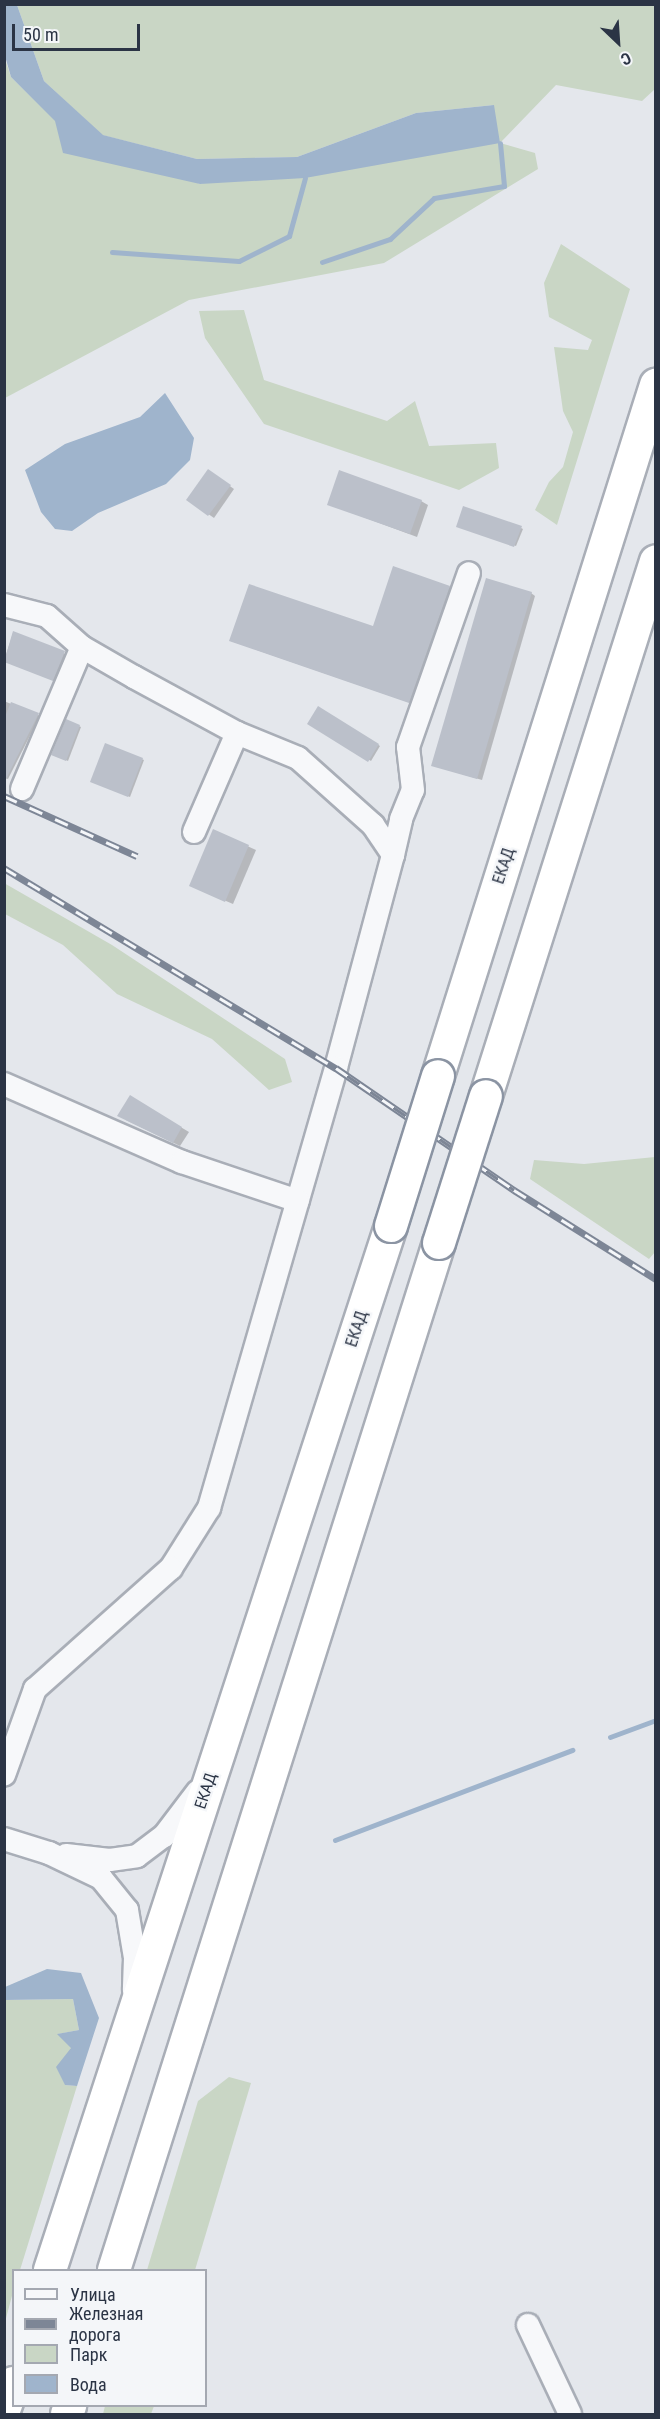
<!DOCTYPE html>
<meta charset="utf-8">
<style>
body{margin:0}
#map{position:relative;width:660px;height:2419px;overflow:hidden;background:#e4e7ec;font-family:"Roboto Condensed",sans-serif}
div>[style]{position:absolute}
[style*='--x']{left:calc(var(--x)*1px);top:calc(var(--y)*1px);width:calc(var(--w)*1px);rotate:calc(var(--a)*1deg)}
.green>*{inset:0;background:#c9d6c5}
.water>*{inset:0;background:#9fb4cc}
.shadow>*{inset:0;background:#0003}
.stream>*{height:5px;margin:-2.5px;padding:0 2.5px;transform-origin:2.5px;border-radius:2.5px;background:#9fb4cc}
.building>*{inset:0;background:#bbc0ca}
.roads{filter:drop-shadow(2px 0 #a9aeb7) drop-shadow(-2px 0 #a9aeb7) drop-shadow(0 2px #a9aeb7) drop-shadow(0 -2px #a9aeb7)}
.minor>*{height:22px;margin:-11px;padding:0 11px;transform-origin:11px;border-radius:11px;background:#f7f8fa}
.highway>*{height:32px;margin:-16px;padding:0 16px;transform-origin:16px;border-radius:16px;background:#fff}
.rail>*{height:7px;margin-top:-3.5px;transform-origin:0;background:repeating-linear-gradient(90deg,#f4f6f9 0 14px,#7d8696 0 28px);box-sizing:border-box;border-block:2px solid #7d8696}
.bridges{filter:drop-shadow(2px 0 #8b94a3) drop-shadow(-2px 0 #8b94a3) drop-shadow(0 2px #8b94a3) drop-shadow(0 -2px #8b94a3)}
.highway-bridge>*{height:32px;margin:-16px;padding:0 16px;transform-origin:16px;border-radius:16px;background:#fff}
span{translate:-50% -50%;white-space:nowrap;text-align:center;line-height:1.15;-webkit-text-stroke:4.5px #f4f6f9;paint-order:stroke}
.street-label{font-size:16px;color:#2b3445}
.frame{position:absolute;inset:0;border:6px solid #2b3445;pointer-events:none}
.legend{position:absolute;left:12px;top:2269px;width:195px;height:138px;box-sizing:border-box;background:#f4f6f9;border:2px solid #a4a8b1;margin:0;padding:8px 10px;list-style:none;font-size:18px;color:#2b3445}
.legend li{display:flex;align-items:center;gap:12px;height:30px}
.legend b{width:30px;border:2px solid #a4a8b1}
.north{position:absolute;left:588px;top:12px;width:60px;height:60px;-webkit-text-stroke:4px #f4f6f9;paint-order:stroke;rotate:155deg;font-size:16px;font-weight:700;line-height:24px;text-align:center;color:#2b3445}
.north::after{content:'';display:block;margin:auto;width:21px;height:27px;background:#2b3445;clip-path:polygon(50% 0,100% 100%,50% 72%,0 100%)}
.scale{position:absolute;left:12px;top:24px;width:128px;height:27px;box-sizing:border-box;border:3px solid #2b3445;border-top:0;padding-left:8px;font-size:18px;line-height:21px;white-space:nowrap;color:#2b3445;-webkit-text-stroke:4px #f4f6f9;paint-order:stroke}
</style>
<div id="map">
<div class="green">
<i style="clip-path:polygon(17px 5px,655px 5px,655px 89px,642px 101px,556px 85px,500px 143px,535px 153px,538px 169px,384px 263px,189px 300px,5px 398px,4px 56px,11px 77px,56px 121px,200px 184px,494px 105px,416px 113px,297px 157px,197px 159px,102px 135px,44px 81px)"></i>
<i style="clip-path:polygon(561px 244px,630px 289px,557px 525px,535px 510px,549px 482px,563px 467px,573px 432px,563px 411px,554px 347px,588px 350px,592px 340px,549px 317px,544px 283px)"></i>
<i style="clip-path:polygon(244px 310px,264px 380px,387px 421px,415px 401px,429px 446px,496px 443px,499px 468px,459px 490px,264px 424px,205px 338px,199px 311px)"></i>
<i style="clip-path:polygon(4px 883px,112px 945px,285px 1059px,292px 1082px,269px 1090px,212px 1039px,117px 994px,63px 945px,5px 914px)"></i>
<i style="clip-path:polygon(655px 1157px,655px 1252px,649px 1259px,530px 1179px,534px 1160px,584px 1164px)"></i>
<i style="clip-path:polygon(73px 1999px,79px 2030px,58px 2034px,71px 2047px,65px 2085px,77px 2086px,20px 2270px,14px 2270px,13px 2292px,5px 2322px,5px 2000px)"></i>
<i style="clip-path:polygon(229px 2077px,251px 2083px,195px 2270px,147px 2270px,198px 2101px)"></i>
<i style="clip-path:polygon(105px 2406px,154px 2406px,151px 2414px,103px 2414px)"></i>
</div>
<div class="water">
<i style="clip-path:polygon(5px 4px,17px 5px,44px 81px,103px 135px,197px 159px,297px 157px,416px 113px,494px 105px,500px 143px,305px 178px,200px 184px,63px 153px,55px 121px,11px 77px,5px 56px)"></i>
<i style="clip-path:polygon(165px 393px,194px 438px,190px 460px,166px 484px,98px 513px,72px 531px,55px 529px,41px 512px,25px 470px,65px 444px,140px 417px)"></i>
<i style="clip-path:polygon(47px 1969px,81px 1973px,99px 2018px,77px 2086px,65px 2085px,56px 2067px,71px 2048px,57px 2034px,79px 2030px,73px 1999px,5px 2000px,5px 1987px)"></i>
</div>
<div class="shadow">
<i style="clip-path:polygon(213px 474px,234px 489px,214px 518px,188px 500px)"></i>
<i style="clip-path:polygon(421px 501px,428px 505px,417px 537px,328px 504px)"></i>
<i style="clip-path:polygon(459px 527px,521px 528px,523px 529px,516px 546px)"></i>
<i style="clip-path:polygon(450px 587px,454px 589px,414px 704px,231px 641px,374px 628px)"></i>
<i style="clip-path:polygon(531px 593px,535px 596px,482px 780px,438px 767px)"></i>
<i style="clip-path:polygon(13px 633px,65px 654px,55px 681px,4px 661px)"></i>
<i style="clip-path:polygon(4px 701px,40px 716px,8px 779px,4px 778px)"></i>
<i style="clip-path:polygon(318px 708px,380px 746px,371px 761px,309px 723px)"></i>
<i style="clip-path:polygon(67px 721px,81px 727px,68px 761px,53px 754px)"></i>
<i style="clip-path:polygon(106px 745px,144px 760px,130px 797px,92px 781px)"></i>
<i style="clip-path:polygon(214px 831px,256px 850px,233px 904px,198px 889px)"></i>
<i style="clip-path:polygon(130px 1097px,189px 1132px,180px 1146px,126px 1120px)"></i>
</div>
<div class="stream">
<i style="--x:112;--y:252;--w:127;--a:4.1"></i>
<i style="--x:239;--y:261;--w:56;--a:-26.6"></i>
<i style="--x:289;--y:236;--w:60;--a:-74.6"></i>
<i style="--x:322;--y:262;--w:72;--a:-18.7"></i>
<i style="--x:390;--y:239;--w:60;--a:-43"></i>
<i style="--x:434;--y:198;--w:71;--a:-9.7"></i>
<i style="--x:504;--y:186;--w:43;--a:-95.3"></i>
<i style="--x:610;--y:1737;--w:49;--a:-20.3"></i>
<i style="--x:335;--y:1840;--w:254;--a:-20.8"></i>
</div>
<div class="building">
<i style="clip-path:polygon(208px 469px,231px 485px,208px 516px,186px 500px)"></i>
<i style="clip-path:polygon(339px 470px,422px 500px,410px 534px,327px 505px)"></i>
<i style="clip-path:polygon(463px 506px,522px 526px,514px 547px,456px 527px)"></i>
<i style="clip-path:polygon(393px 566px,450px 586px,409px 703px,229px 641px,249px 584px,373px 626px)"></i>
<i style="clip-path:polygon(486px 578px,532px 592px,477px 779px,431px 766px)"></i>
<i style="clip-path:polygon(13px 631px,65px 651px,53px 681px,4px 662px)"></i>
<i style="clip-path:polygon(11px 702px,39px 713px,5px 781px,4px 719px)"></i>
<i style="clip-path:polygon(318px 706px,379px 744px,368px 762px,307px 724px)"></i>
<i style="clip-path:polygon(66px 719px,80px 725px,66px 761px,51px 755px)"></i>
<i style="clip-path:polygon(105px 743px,143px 758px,128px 797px,90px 782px)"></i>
<i style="clip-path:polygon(213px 829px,249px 845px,225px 902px,189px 886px)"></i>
<i style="clip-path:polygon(130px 1095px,182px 1127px,173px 1143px,117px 1116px)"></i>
</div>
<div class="roads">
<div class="minor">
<i style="--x:4;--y:605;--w:44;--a:14.3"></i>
<i style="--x:47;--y:616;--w:47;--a:41.5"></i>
<i style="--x:82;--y:647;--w:60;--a:30"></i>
<i style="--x:134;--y:677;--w:117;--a:28.5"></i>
<i style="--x:237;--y:733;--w:66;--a:22.3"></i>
<i style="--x:298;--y:758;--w:101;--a:41.8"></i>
<i style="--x:373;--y:825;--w:36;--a:56"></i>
<i style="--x:393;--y:855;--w:220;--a:105"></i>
<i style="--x:336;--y:1068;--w:458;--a:106.1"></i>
<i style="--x:209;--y:1508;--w:71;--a:122.3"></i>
<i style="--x:171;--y:1568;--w:182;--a:138.3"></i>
<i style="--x:35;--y:1689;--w:91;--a:109.8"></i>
<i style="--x:22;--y:789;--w:154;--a:-67.1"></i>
<i style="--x:194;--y:832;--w:108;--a:-66.5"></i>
<i style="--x:393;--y:855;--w:37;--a:-77"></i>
<i style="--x:401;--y:819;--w:31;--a:-68"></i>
<i style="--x:413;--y:790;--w:43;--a:-96.6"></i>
<i style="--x:408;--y:747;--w:184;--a:-70.7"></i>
<i style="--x:4;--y:1084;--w:194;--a:23.7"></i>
<i style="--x:182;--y:1162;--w:122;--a:18.6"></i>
<i style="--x:4;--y:1839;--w:47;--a:17.3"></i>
<i style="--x:49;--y:1853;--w:58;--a:25.7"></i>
<i style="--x:101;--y:1878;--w:41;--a:50.9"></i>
<i style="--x:127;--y:1910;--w:49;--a:80.5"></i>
<i style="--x:135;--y:1958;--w:32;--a:92"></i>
<i style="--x:66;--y:1855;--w:44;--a:6.5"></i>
<i style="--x:110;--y:1860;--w:27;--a:-8"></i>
<i style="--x:137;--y:1856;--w:34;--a:-37"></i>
<i style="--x:164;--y:1836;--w:56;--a:-52.9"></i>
<i style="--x:528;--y:2325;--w:98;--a:64.7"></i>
</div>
<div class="highway">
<i style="--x:438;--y:1076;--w:725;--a:-72.49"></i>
<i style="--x:486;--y:1096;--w:561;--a:-72.37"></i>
<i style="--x:50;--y:2270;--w:1098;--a:-71.91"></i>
<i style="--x:114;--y:2270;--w:1077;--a:-72.44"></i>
<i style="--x:4;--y:2410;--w:29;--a:-70"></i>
<i style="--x:67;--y:2414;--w:9;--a:-69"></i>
</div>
</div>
<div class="rail">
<i style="--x:4;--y:796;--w:146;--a:24.3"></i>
<i style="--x:4;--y:868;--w:388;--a:31.1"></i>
<i style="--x:336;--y:1068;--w:216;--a:34.4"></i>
<i style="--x:514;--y:1190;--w:168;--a:32.1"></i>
</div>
<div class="bridges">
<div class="highway-bridge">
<i style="--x:391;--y:1226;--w:157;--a:-72.6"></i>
<i style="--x:439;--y:1243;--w:154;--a:-72.3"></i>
</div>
</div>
<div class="street-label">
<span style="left:504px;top:866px;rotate:-72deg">ЕКАД</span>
<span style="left:357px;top:1329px;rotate:-72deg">ЕКАД</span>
<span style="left:206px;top:1791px;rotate:-72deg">ЕКАД</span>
</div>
<div class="frame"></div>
<ul class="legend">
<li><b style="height:8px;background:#f7f8fa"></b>Улица</li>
<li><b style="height:8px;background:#7d8696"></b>Железная дорога</li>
<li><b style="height:16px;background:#c9d6c5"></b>Парк</li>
<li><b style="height:16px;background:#9fb4cc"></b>Вода</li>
</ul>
<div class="north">С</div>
<div class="scale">50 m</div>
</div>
